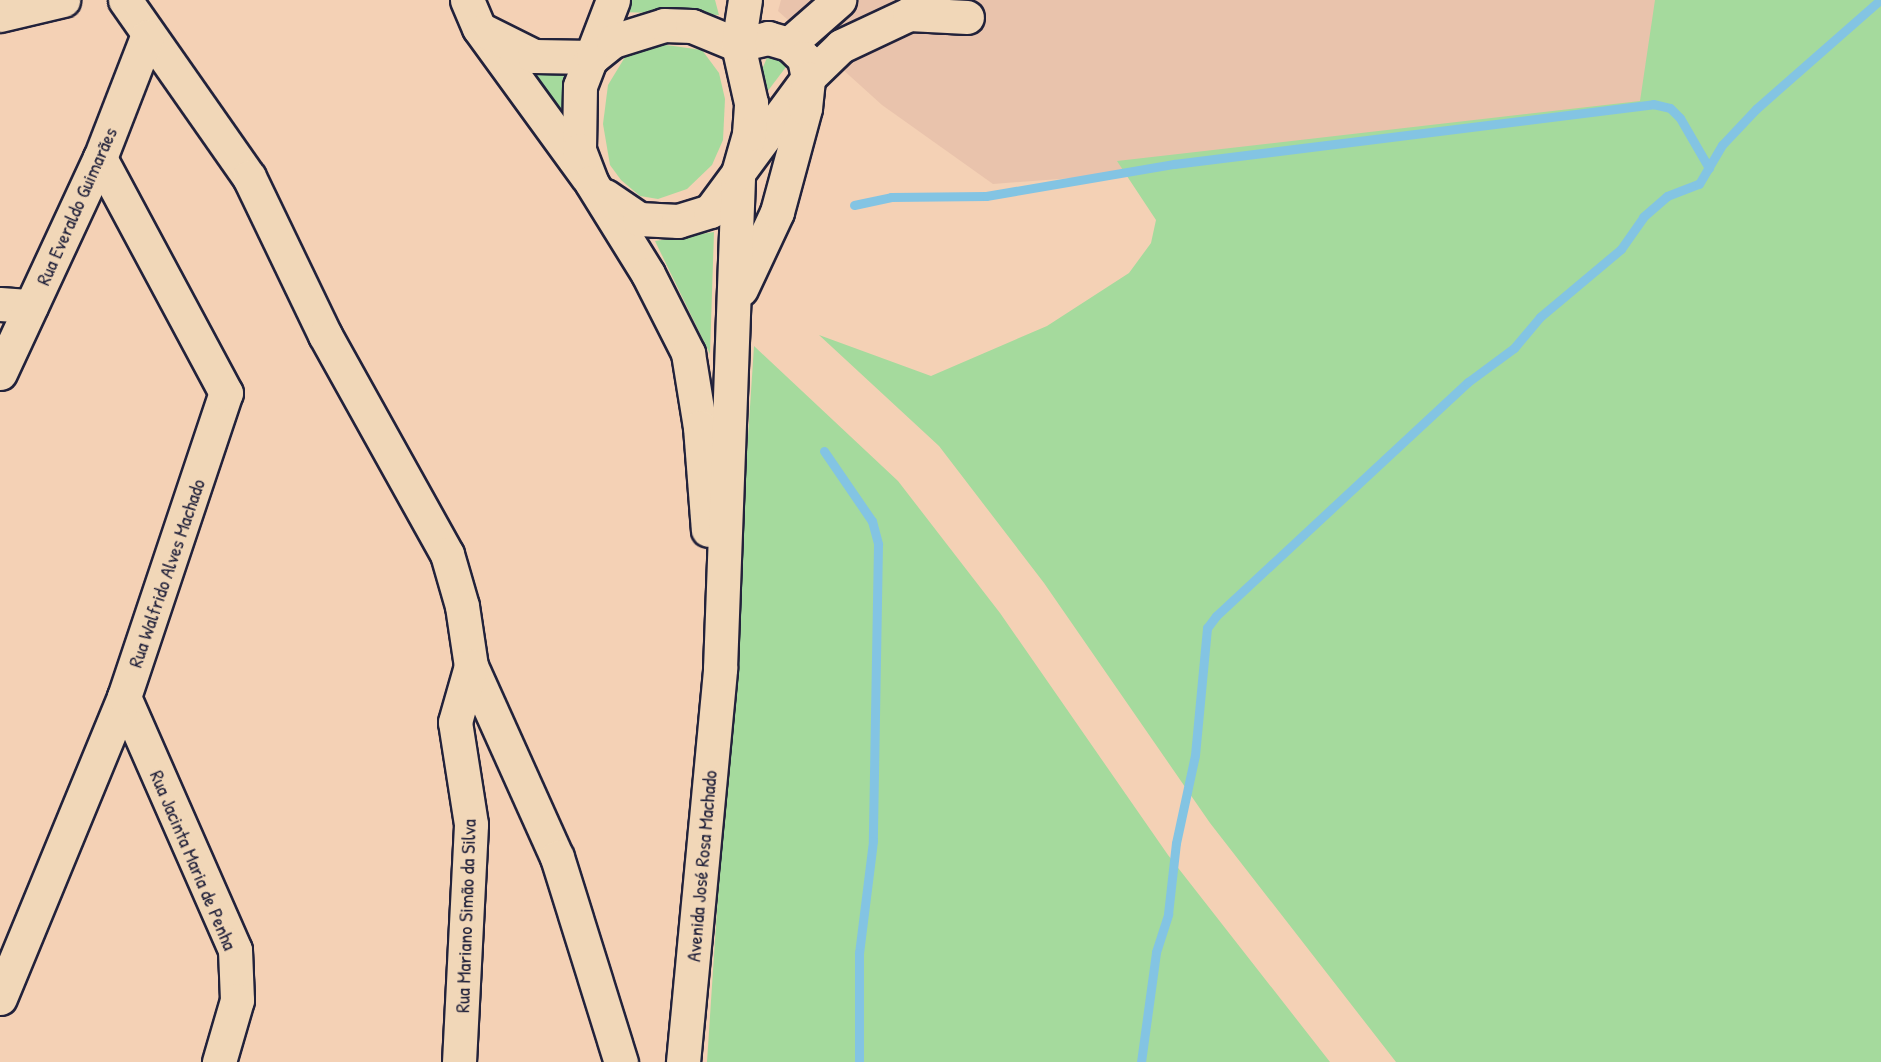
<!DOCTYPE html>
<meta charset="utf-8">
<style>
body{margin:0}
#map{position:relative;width:1881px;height:1062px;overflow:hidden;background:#f4d1b5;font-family:"Patrick Hand",sans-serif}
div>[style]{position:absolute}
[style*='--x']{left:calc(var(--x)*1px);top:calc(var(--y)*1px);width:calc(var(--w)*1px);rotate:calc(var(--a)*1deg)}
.built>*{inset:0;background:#e9c3ac}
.green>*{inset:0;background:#a5da9d}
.stream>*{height:9px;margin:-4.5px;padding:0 4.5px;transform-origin:4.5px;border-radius:4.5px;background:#83c4e3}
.roads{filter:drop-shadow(2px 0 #22223b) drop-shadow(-2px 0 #22223b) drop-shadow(0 2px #22223b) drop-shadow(0 -2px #22223b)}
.minor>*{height:33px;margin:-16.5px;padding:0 16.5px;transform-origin:16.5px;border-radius:16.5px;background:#f1d7b8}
.major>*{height:33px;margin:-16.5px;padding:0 16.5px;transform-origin:16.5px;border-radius:16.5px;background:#f1d7b8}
span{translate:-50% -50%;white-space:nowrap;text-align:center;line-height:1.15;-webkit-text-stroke:6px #f1d7b8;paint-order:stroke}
.street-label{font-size:20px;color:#22223b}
</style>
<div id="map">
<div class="built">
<i style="clip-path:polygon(781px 0,1693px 0,1668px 124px,1430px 151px,993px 184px,882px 105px,778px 11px)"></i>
</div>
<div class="green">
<i style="clip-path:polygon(627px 0,715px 0,719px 15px,621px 12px)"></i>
<i style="clip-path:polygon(1655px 0,1881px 0,1881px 1062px,1396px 1062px,1210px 823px,1044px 583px,939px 446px,819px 335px,931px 376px,1047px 326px,1129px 273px,1151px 243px,1156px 220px,1117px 161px,1640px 101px)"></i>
<i style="clip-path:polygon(652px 43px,702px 50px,719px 73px,725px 99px,723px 140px,712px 165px,687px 189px,658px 199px,640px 196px,621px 180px,610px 165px,603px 124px,608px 85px,625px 57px)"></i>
<i style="clip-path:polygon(769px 53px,789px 63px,767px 92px,758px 79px)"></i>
<i style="clip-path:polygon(525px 65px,569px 71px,563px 119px)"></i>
<i style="clip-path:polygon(714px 232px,710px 354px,655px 241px)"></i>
<i style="clip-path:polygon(754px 346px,898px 481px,1000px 613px,1168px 855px,1330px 1062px,707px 1062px)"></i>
</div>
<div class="stream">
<i style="--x:854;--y:205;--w:38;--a:-12"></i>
<i style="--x:891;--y:197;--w:95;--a:-0.6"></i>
<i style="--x:986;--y:196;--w:191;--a:-9.7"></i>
<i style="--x:1174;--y:164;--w:483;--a:-7.1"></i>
<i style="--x:1653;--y:104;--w:17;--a:13"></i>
<i style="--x:1670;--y:108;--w:14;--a:45"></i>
<i style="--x:1680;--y:118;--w:58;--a:59.9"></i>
<i style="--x:824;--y:451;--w:85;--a:55.6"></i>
<i style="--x:872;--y:521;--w:24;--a:75"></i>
<i style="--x:878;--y:544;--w:297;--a:91"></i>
<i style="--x:873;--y:841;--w:113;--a:97.1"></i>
<i style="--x:859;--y:953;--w:109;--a:90"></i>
<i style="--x:1141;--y:1062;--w:111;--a:-82.2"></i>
<i style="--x:1156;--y:952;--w:40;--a:-72"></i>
<i style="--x:1168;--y:914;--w:71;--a:-83.6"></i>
<i style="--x:1176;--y:843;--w:90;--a:-77.8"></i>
<i style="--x:1195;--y:755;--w:128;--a:-84.6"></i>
<i style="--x:1207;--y:628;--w:15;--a:-53"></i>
<i style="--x:1216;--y:616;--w:344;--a:-42.9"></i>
<i style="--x:1468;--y:382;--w:57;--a:-36.5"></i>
<i style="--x:1514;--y:348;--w:40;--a:-50"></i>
<i style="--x:1540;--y:317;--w:106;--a:-40"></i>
<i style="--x:1621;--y:249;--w:39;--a:-55"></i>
<i style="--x:1643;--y:217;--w:32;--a:-41"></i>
<i style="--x:1667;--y:196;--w:34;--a:-21"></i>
<i style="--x:1699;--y:184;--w:45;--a:-59.5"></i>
<i style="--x:1722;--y:145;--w:50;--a:-46.6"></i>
<i style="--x:1756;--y:109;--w:165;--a:-41.3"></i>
</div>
<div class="roads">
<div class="minor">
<i style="--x:125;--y:0;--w:216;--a:55"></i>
<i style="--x:249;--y:177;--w:175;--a:64.3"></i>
<i style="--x:325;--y:335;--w:251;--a:60.9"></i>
<i style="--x:447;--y:554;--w:54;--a:73.9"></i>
<i style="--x:462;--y:606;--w:61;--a:81.5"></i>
<i style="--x:471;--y:666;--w:209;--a:65.8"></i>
<i style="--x:557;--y:857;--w:215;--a:72.7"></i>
<i style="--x:467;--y:0;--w:30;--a:67"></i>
<i style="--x:479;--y:28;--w:185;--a:54"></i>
<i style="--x:0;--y:15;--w:65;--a:-13.4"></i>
<i style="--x:484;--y:31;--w:56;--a:26.6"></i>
<i style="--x:534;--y:56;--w:59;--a:1"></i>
<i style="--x:789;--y:44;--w:67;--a:-41.3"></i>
<i style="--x:738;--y:45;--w:31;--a:-13"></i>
<i style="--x:768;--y:38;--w:22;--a:16"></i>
<i style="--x:789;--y:44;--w:21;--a:43"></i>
<i style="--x:804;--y:58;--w:20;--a:79"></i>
<i style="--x:738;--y:173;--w:118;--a:-53.6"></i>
<i style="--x:808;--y:78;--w:46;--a:-44.1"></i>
<i style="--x:841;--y:46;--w:75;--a:-25.2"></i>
<i style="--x:909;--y:14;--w:58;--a:3"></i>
<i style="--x:0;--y:304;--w:31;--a:4"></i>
<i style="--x:0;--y:373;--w:237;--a:-65.1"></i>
<i style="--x:100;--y:158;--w:130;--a:-68.8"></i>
<i style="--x:124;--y:697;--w:276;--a:66.3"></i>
<i style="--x:235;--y:950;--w:50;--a:87.7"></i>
<i style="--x:237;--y:1000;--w:65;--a:106.2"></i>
<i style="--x:0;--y:998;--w:326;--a:-67.6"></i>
<i style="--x:124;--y:697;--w:321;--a:-71.5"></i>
<i style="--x:226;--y:393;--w:267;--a:-118.2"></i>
<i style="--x:459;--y:1062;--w:238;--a:-87.1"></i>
<i style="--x:471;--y:824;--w:103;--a:-98.9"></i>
<i style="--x:455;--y:722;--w:58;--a:-74.1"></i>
</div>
<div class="major">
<i style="--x:613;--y:0;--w:92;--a:111"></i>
<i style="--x:580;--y:86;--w:64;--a:90.9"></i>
<i style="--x:579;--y:150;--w:34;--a:69"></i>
<i style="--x:591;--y:182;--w:108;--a:58.2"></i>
<i style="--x:648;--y:274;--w:89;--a:63.1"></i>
<i style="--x:688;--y:353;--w:75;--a:80.8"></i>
<i style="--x:700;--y:427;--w:103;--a:85.6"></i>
<i style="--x:593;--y:57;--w:26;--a:-39"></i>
<i style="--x:613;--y:41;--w:53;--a:-17.4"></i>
<i style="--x:664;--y:25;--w:28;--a:2"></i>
<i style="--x:692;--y:26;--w:50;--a:22.4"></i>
<i style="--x:605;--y:196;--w:41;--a:34.1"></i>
<i style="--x:639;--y:219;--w:39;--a:3"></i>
<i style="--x:678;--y:221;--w:34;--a:-17"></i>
<i style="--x:710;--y:211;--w:47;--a:-53.6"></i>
<i style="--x:741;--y:289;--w:85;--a:-64.9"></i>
<i style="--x:777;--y:212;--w:108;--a:-74.9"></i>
<i style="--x:805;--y:108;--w:30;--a:-84"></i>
<i style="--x:683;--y:1062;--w:395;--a:-84.6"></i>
<i style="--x:720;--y:669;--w:496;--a:-87.9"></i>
<i style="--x:738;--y:173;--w:41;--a:-74.2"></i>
<i style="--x:749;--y:134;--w:31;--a:-86"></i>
<i style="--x:751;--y:103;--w:59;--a:-102.6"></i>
<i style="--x:738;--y:45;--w:46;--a:-81.2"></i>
</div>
</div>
<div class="street-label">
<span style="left:76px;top:206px;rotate:-66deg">Rua Everaldo Guimarães</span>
<span style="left:166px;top:573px;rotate:-71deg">Rua Walfrido Alves Machado</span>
<span style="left:194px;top:860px;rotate:67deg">Rua Jacinta Maria de Penha</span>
<span style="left:701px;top:866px;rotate:-85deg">Avenida José Rosa Machado</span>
<span style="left:465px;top:916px;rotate:-88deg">Rua Mariano Simão da Silva</span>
</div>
</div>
